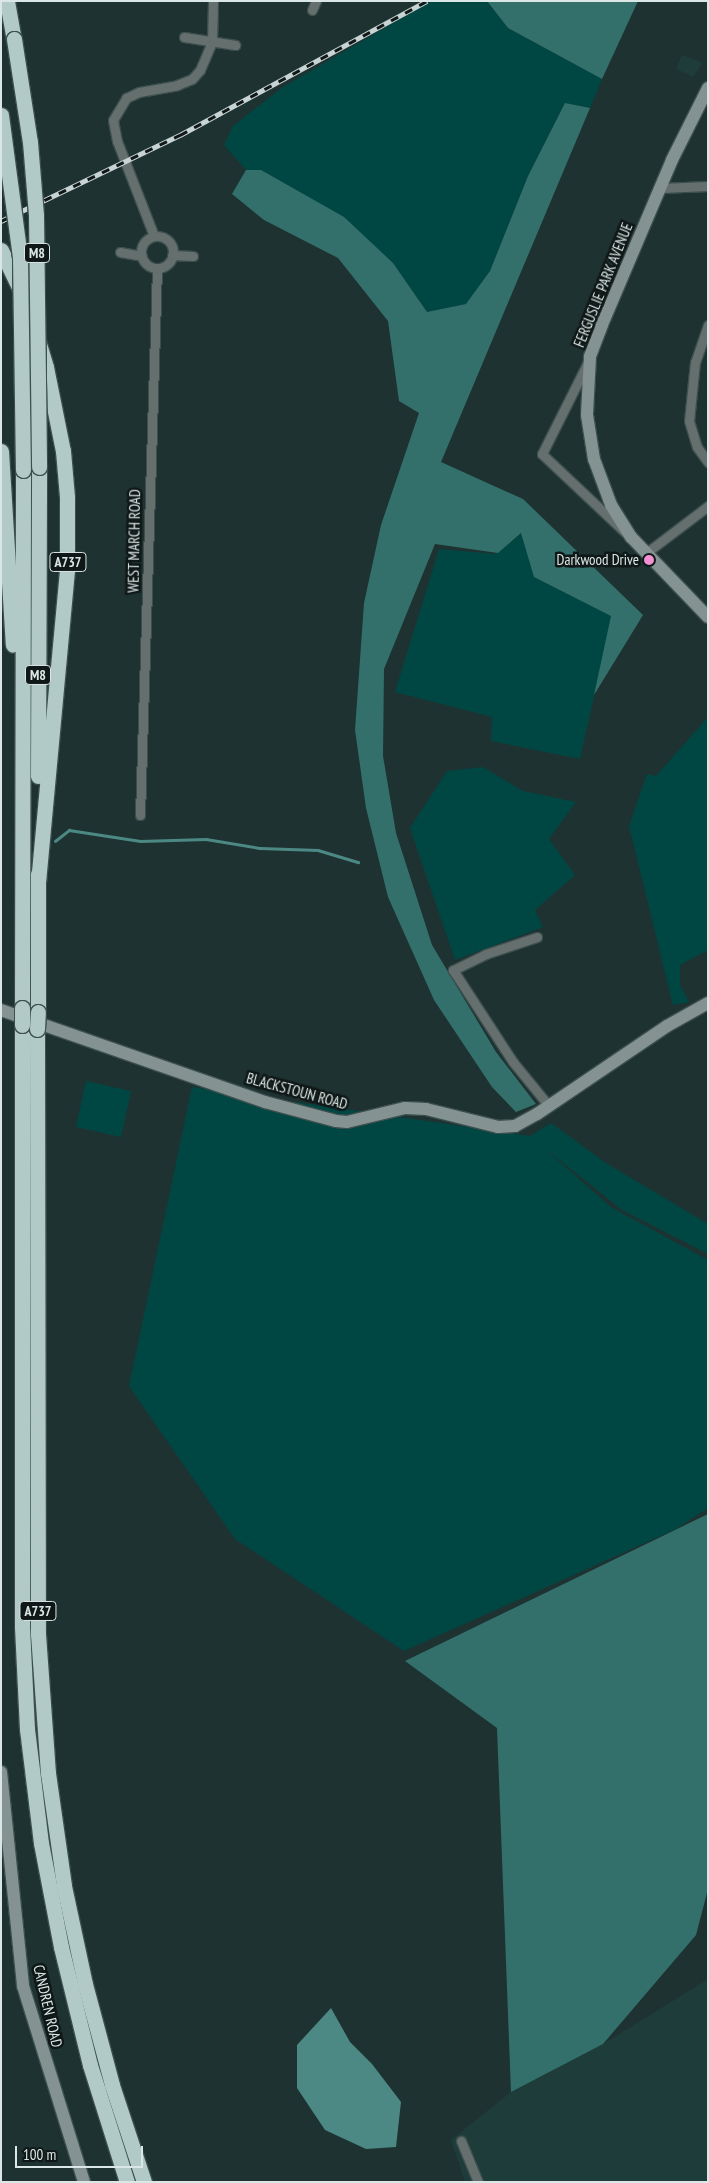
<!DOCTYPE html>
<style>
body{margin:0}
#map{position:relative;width:709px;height:2183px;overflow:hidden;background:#1e3231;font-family:"PT Sans Narrow",sans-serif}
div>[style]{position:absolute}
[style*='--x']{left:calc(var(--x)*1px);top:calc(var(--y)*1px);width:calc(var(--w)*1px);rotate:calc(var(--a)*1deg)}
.built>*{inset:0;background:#1e3c3a}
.green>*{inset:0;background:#004744}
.forest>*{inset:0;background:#33706c}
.water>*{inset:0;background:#4c8985}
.stream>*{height:2.5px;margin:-1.25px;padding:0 1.25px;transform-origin:1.25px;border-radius:1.25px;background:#4c8985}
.roads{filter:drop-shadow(1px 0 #3c4f4e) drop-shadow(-1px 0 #3c4f4e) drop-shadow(0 1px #3c4f4e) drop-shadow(0 -1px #3c4f4e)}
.street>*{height:9px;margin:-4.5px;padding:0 4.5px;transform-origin:4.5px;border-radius:4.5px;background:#656f6e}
.street>.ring{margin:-4.5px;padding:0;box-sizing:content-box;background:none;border:9px solid #656f6e;border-radius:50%}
.secondary>*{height:12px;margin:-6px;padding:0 6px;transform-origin:6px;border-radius:6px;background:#849392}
.highway>*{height:15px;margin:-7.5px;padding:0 7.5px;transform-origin:7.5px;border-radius:7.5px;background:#b1c9c7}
.rail>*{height:4.5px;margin-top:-2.25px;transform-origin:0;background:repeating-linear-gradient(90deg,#0f1817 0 8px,#c7d4d3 0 16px);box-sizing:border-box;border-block:1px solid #c7d4d3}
.bridges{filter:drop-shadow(1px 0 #3c4f4e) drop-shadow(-1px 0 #3c4f4e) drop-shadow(0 1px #3c4f4e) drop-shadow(0 -1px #3c4f4e)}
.highway-bridge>*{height:15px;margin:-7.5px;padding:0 7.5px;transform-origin:7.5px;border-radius:7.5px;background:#b1c9c7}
.dots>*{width:14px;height:14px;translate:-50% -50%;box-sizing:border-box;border:2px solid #0f1817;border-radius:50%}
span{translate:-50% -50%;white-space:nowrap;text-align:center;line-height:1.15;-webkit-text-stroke:5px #0f1817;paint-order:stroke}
.shield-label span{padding:1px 4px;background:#0f1817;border:1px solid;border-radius:4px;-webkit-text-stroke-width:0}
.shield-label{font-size:14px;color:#dbe7e6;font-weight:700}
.street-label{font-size:15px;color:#dbe7e6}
.poi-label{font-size:15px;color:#dbe7e6}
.right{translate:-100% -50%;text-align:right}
.frame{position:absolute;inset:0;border:2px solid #dbe7e6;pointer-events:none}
.scale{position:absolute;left:15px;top:2146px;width:128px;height:22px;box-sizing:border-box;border:2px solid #dbe7e6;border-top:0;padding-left:6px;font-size:15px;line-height:18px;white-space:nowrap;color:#dbe7e6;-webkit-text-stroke:4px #0f1817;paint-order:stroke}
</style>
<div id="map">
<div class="built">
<i style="clip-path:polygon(682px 55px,703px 63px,693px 77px,676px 69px)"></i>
<i style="clip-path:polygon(708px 1979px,708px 2182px,465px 2182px,451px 2140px,511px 2092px,603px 2044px)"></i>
</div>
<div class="green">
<i style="clip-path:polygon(431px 1px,487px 1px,508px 28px,602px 79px,590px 108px,565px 103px,528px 176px,490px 271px,467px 304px,427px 312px,393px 263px,261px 170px,246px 170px,224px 145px,233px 126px,283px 87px)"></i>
<i style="clip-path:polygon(522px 533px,534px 577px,612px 616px,580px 759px,491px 741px,492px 717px,395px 692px,439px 549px,496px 554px)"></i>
<i style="clip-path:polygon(708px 717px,708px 950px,680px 965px,680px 985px,689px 1002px,673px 1005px,629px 826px,647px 774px,656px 776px)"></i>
<i style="clip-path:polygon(483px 767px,523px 791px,576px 802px,549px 839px,575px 875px,535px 910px,543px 927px,455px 960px,410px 828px,447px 771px)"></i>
<i style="clip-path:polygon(86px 1081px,131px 1091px,121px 1137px,76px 1127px)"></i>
<i style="clip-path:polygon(192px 1087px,530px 1136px,551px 1123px,606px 1163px,708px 1224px,708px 1254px,622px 1210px,542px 1146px,611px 1207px,708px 1260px,708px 1508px,674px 1530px,404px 1651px,235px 1539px,129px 1386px)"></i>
</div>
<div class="forest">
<i style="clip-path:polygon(487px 1px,638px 1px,602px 79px,508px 28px)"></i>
<i style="clip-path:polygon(565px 103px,590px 108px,441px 462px,523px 499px,643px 615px,594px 695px,611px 616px,534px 577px,521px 533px,498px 553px,435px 544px,384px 669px,383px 756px,396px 833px,432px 945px,496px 1052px,536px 1104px,516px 1112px,492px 1087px,434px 1000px,388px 897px,366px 808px,355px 730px,364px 603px,381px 525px,419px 413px,399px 401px,388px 321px,338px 258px,264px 220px,232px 194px,246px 170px,261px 170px,344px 217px,393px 263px,427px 312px,466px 304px,490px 271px,528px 176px)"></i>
<i style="clip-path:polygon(708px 1514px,708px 1889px,696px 1935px,603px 2044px,511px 2092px,497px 1728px,405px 1661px)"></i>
</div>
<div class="water">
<i style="clip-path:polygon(331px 2008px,350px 2042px,372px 2064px,401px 2102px,396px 2147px,366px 2149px,325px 2130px,297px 2088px,297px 2045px)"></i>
</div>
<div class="stream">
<i style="--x:55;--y:841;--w:18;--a:-38"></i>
<i style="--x:69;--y:830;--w:72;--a:8.8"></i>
<i style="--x:140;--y:841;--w:66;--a:-1.7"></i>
<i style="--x:206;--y:839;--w:55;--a:9.5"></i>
<i style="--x:260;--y:848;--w:58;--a:2"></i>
<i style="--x:318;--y:850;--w:42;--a:16.7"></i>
</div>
<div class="roads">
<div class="street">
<i style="--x:312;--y:10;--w:10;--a:-66"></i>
<i style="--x:184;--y:37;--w:52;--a:8.9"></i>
<i style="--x:661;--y:188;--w:47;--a:-2.4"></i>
<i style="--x:154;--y:236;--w:102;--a:-111.3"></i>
<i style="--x:117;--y:141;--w:21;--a:-101"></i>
<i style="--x:113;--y:120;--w:26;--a:-59"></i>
<i style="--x:126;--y:98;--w:14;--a:-25"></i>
<i style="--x:139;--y:92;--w:39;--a:-10"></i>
<i style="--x:177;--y:85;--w:16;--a:-22"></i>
<i style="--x:192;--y:79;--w:12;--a:-48"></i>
<i style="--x:200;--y:70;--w:30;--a:-67"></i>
<i style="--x:212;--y:42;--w:41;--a:-88.6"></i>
<i class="ring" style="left:141px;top:236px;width:23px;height:23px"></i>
<i style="--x:120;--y:252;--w:22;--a:10"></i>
<i style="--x:172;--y:255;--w:21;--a:3"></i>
<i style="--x:708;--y:325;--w:39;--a:109"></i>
<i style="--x:695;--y:362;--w:59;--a:95.8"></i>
<i style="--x:689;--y:421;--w:27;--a:73"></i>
<i style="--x:697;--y:447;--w:19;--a:54"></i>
<i style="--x:588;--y:362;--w:103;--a:116.6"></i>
<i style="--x:542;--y:454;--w:117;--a:43.3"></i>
<i style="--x:646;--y:553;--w:78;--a:-37.2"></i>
<i style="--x:140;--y:815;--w:547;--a:-88.22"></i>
<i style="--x:537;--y:937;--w:54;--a:161.6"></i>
<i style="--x:486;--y:954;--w:37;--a:154"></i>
<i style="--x:453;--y:970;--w:110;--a:56.9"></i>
<i style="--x:513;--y:1062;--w:57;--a:50.7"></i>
<i style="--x:461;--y:2141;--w:44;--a:67.5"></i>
</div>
<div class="secondary">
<i style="--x:708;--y:88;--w:80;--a:116.6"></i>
<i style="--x:672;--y:160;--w:179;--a:113"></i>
<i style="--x:602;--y:325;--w:34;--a:111"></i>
<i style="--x:590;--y:357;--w:58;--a:93"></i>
<i style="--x:587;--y:415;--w:45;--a:81"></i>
<i style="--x:594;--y:459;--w:49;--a:69.7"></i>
<i style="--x:611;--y:505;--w:38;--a:58"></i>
<i style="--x:631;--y:537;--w:111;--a:46.1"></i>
<i style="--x:1;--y:1010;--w:280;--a:19.2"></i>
<i style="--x:265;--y:1102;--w:73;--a:15"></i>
<i style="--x:336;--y:1121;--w:11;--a:5"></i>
<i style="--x:347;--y:1122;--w:60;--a:-13.6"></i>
<i style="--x:405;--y:1108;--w:21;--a:3"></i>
<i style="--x:426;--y:1109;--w:74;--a:14"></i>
<i style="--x:498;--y:1127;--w:17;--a:-3"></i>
<i style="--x:515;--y:1126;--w:25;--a:-29"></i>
<i style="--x:537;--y:1114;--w:157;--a:-34.1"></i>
<i style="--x:667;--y:1026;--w:47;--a:-29.3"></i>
<i style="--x:1;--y:1772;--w:215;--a:84.1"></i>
<i style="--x:23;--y:1986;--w:205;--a:72.7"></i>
</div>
<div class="highway">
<i style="--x:7;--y:1;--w:39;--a:80"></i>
<i style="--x:1;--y:250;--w:60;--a:64.3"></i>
<i style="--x:27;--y:304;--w:66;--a:73.2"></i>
<i style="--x:46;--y:367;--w:86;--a:78.6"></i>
<i style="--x:63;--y:451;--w:46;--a:85"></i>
<i style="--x:67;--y:497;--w:73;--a:90"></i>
<i style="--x:67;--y:570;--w:313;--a:95.3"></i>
<i style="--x:1;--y:451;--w:194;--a:86.5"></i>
<i style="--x:38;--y:776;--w:309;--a:-89.8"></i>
<i style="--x:22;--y:1008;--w:538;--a:-89.89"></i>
<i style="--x:38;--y:1012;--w:138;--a:-90"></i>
<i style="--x:22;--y:1025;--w:602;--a:90"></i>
<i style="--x:22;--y:1627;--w:102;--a:87.2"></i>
<i style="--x:27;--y:1729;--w:115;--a:83"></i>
<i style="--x:41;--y:1843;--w:106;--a:79.1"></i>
<i style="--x:61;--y:1947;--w:122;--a:76.2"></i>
<i style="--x:90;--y:2065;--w:123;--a:72.5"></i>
<i style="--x:37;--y:1029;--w:605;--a:89.91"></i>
<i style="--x:38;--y:1634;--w:139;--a:85.9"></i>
<i style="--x:48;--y:1773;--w:114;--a:81.9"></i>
<i style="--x:64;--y:1886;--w:100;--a:77.9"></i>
<i style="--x:85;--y:1984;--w:105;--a:75"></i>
<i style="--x:112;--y:2085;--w:102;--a:71.7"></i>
</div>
</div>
<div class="rail">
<i style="--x:1;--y:221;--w:199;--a:-25.7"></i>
<i style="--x:180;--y:135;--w:281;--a:-28.5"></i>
</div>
<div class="bridges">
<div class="highway-bridge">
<i style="--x:14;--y:39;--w:104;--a:81.2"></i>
<i style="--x:30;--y:142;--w:73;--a:85.3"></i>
<i style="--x:36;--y:215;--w:252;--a:89.3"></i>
<i style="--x:1;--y:115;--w:144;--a:82.4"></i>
<i style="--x:20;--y:258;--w:212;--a:89.2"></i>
<i style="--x:22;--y:1008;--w:17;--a:90"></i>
<i style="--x:37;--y:1029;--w:17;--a:-87"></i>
</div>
</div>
<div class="dots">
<i style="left:649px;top:560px;background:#f491d4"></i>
</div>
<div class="shield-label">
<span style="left:37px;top:253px">M8</span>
<span style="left:68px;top:562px">A737</span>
<span style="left:38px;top:675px">M8</span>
<span style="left:38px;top:1611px">A737</span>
</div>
<div class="street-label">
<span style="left:603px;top:285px;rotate:-68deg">FERGUSLIE PARK AVENUE</span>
<span style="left:134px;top:541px;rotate:-89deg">WEST MARCH ROAD</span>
<span style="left:297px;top:1091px;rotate:15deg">BLACKSTOUN ROAD</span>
<span style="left:48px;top:2006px;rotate:77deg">CANDREN ROAD</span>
</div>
<div class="poi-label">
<span class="right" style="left:639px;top:560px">Darkwood Drive</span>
</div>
<div class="frame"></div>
<div class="scale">100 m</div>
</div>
